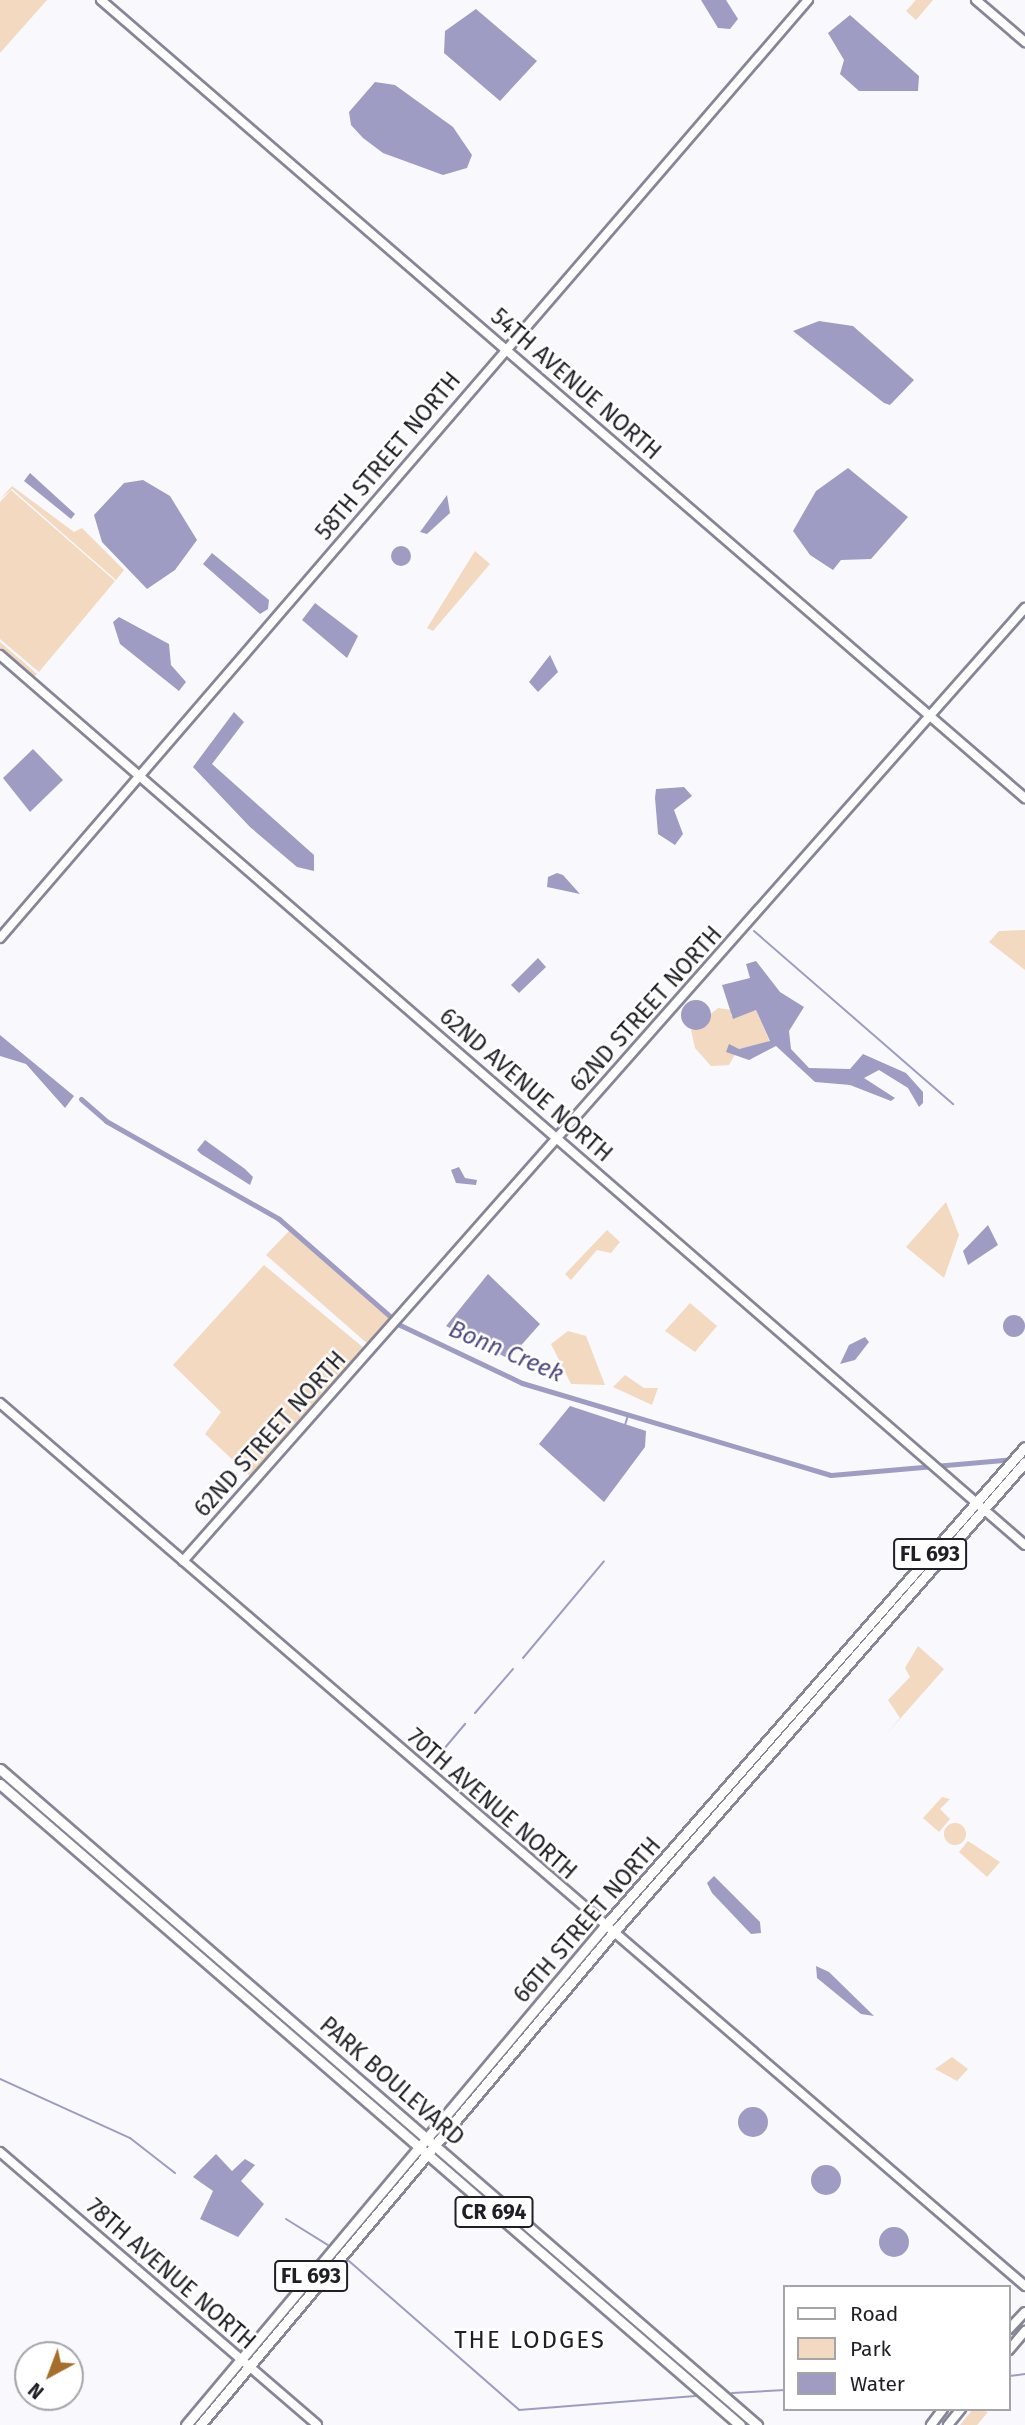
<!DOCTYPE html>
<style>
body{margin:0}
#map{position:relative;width:1025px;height:2425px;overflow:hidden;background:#f9f9fd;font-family:"Fira Sans",sans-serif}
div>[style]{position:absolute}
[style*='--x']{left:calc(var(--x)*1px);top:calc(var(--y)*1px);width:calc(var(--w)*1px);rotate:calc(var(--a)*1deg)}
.green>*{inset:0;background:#f2d9c0}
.round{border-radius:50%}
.water>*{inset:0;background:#9e9cc3}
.stream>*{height:2px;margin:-1px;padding:0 1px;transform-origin:1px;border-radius:1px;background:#9e9cc3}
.canal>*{height:5px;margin:-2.5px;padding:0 2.5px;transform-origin:2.5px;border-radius:2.5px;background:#9e9cc3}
.roads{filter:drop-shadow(2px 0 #868697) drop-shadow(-2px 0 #868697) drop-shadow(0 2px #868697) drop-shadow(0 -2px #868697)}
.secondary>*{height:8px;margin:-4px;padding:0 4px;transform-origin:4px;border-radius:4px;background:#fff}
.primary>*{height:9px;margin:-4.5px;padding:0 4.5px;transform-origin:4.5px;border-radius:4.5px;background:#fff}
span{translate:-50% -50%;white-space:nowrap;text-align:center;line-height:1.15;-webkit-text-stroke:5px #fff;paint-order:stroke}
.shield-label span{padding:2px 5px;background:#fff;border:2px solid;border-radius:5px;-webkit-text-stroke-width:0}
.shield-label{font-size:21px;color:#1f1f26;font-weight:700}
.street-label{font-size:23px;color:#1f1f26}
.water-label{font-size:24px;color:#514a81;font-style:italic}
.neighbourhood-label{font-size:24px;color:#1f1f26;letter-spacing:2px}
.legend{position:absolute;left:783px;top:2285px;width:228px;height:126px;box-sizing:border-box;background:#fff;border:2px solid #a5a5a8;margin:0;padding:9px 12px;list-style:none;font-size:21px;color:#1f1f26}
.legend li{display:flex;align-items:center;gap:14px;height:35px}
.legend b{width:35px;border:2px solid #a5a5a8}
.north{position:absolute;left:14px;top:2341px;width:70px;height:70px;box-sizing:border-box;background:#fff;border:2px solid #a5a5a8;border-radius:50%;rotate:221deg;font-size:19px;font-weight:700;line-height:28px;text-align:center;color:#1f1f26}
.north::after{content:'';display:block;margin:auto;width:24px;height:32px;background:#a66e2b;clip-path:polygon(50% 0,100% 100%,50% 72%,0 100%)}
</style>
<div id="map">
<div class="green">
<i style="clip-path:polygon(0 0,47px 0,0 53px)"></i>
<i style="clip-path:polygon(916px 0,933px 0,916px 20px,906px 11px)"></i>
<i style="clip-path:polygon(12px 486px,74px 532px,82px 528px,124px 570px,116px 580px,12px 489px,0 499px)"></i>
<i style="clip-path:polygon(11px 490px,115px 581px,39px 672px,0 639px,0 502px)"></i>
<i style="clip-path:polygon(475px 551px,490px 564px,433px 631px,427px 628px)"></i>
<i style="clip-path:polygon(0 642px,37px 674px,32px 678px,0 651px)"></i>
<i style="clip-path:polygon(1025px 930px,1025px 970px,989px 942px,999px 931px)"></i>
<i style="clip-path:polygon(718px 1008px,731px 1010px,731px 1016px,756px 1010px,770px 1042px,738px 1049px,729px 1065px,711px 1066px,695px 1048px,691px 1030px)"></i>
<i style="clip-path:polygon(946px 1202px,959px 1235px,944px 1278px,906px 1247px)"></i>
<i style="clip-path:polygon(290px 1230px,392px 1321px,369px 1345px,266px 1255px)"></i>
<i style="clip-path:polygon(607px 1230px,620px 1242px,611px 1253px,597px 1250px,571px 1280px,565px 1274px)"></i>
<i style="clip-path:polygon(264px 1265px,365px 1349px,250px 1476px,205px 1434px,221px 1412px,173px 1365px)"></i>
<i style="clip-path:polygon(690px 1303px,717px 1326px,695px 1352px,665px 1331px)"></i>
<i style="clip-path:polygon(568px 1331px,586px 1336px,605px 1385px,571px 1384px,551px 1344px)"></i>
<i style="clip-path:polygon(625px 1375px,644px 1388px,658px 1388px,652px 1405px,613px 1387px)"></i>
<i style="clip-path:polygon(918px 1646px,944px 1669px,884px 1737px,900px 1718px,888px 1700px,910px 1677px,905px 1668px)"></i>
<i style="clip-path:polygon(942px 1797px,950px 1799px,940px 1809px,950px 1819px,939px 1832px,923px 1818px)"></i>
<i class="round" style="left:944px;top:1823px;width:22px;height:22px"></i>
<i style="clip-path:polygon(968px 1841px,1000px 1862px,987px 1877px,959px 1852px)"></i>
<i style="clip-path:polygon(952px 2057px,968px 2069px,957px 2081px,935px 2069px)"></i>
<i style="clip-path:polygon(973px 2409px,988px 2412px,977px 2425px,960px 2425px)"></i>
</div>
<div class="water">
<i style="clip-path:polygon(701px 0,726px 0,738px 19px,730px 29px,718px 28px)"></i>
<i style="clip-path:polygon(476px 9px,537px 61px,500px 101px,444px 53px,445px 31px)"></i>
<i style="clip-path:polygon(850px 15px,919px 76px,918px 91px,859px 91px,840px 74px,844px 60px,828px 33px)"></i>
<i style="clip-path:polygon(375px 82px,395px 85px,453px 127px,472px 155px,467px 168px,443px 175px,383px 153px,363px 138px,351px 125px,349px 112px)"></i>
<i style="clip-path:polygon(819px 321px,853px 326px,914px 380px,890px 405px,884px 403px,793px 331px)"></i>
<i style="clip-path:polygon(848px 468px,908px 517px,871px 559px,841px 560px,833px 570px,810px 555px,793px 531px,816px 491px)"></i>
<i style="clip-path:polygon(30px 473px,75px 514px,71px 519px,24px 481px)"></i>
<i style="clip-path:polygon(143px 480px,170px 496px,197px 540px,175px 570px,147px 589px,102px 542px,94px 515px,124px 483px)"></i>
<i style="clip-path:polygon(447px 495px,450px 513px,427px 534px,420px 532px)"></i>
<i class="round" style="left:391px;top:546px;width:20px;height:20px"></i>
<i style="clip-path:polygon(212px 553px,269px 600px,268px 609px,260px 614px,203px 564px)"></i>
<i style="clip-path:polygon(315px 603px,358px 636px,347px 658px,302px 620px)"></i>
<i style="clip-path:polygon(119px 617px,169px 644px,171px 665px,186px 682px,179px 691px,120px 644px,113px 622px)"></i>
<i style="clip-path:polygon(550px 655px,558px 672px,538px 692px,529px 682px)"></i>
<i style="clip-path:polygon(234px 712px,244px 722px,212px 764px,314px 855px,314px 871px,297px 867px,250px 827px,193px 767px)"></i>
<i style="clip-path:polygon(33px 749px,63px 780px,30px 812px,3px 778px)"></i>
<i style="clip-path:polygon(684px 787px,692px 796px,674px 810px,683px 834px,675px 845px,658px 834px,655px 798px,656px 789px)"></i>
<i style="clip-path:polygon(557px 873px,563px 875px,580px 894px,547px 887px,548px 877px)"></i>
<i style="clip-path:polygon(538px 958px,546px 967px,519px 993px,511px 985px)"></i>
<i style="clip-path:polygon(756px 961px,780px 992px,804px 1007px,789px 1031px,791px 1049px,809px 1068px,850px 1069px,863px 1054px,906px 1073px,923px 1092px,923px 1103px,919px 1107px,908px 1088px,879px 1070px,864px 1078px,895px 1098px,891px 1101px,850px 1085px,815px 1082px,776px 1046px,749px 1060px,726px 1052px,729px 1044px,739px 1049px,770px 1041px,756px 1010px,733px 1019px,722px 985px,750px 978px,746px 964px)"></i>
<i class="round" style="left:681px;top:1000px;width:30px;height:30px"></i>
<i style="clip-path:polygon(0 1035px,74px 1096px,65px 1108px,26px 1064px,0 1056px)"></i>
<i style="clip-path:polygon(205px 1140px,245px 1169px,253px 1177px,250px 1185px,201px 1154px,197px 1150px)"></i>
<i style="clip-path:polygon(459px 1167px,465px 1178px,477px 1180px,476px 1185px,456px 1183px,451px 1170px)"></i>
<i style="clip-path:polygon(988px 1225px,998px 1245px,968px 1265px,963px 1251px)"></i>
<i style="clip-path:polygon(488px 1274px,540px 1324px,509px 1359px,446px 1326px)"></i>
<i class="round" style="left:1003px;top:1315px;width:22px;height:22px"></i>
<i style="clip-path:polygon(865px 1337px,869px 1342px,855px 1360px,840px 1364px,849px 1345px)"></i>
<i style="clip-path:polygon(570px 1406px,646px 1431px,645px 1447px,604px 1502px,539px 1444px)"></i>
<i style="clip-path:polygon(714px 1876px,760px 1922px,761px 1933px,751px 1934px,712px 1893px,707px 1883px)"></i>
<i style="clip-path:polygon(816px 1966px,829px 1972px,874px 2016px,861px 2014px,817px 1978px)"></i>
<i class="round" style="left:738px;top:2107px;width:30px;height:30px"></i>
<i style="clip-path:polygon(216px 2154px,232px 2171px,245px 2159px,255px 2165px,241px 2181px,264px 2204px,238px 2237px,200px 2219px,213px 2191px,193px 2177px)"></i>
<i class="round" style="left:811px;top:2165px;width:30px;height:30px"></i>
<i class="round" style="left:879px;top:2227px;width:30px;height:30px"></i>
</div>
<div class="stream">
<i style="--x:754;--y:931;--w:264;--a:41"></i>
<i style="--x:625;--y:1425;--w:10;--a:-73"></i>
<i style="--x:523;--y:1658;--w:126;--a:-50.1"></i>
<i style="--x:475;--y:1713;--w:58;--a:-49.2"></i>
<i style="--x:433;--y:1762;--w:50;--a:-49.9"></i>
<i style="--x:0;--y:2079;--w:143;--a:24.4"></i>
<i style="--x:130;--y:2138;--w:57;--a:37.9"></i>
<i style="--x:286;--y:2219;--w:49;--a:31.8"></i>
<i style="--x:349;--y:2261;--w:226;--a:41.2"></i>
<i style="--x:519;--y:2410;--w:177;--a:-4.5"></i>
<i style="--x:1009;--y:2376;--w:16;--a:-7"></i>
<i style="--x:732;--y:2393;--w:53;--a:-3.2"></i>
</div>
<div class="canal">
<i style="--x:81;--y:1099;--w:33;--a:41"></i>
<i style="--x:106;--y:1121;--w:199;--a:29.5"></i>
<i style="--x:279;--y:1219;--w:161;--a:41.2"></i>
<i style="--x:400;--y:1325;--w:135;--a:25.4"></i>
<i style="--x:522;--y:1383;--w:322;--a:16.6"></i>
<i style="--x:831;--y:1475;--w:195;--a:-5"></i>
</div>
<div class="roads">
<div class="secondary">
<i style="--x:101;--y:0;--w:1221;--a:40.82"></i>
<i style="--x:976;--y:0;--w:65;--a:40.6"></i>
<i style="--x:0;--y:655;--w:1357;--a:40.97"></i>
<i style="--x:0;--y:938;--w:1238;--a:-49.26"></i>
<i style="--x:0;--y:1403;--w:1353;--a:40.74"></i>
<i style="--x:183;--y:1561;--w:1272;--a:-48.54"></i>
<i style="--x:0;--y:2152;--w:418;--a:40.7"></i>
<i style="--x:1009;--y:2329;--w:23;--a:-47"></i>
<i style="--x:1009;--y:2350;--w:25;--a:-50"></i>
<i style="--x:931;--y:2425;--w:20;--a:-53"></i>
<i style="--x:948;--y:2425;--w:21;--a:-51"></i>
</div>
<div class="primary">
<i style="--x:0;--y:1769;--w:1002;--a:40.91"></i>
<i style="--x:0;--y:1784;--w:979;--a:40.9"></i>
<i style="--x:186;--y:2425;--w:650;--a:-49.99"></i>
<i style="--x:604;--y:1927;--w:638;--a:-48.75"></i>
<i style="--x:200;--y:2425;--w:641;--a:-50"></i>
<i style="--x:612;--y:1934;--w:627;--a:-48.81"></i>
</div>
</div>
<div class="shield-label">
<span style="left:930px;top:1554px">FL 693</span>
<span style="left:494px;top:2212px">CR 694</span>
<span style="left:311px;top:2276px">FL 693</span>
</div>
<div class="street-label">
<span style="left:576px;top:384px;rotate:41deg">54TH AVENUE NORTH</span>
<span style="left:388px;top:456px;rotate:-50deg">58TH STREET NORTH</span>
<span style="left:646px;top:1009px;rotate:-48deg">62ND STREET NORTH</span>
<span style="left:526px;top:1085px;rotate:41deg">62ND AVENUE NORTH</span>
<span style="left:270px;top:1434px;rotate:-48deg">62ND STREET NORTH</span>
<span style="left:492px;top:1804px;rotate:41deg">70TH AVENUE NORTH</span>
<span style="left:587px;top:1920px;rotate:-49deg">66TH STREET NORTH</span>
<span style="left:392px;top:2081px;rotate:41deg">PARK BOULEVARD</span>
<span style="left:171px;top:2274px;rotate:41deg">78TH AVENUE NORTH</span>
</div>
<div class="water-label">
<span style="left:506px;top:1352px;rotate:23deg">Bonn Creek</span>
</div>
<div class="neighbourhood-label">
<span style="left:530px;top:2341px">THE LODGES</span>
</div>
<ul class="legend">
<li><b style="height:9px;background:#fff"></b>Road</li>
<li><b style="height:19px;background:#f2d9c0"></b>Park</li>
<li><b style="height:19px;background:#9e9cc3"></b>Water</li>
</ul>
<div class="north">N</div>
</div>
